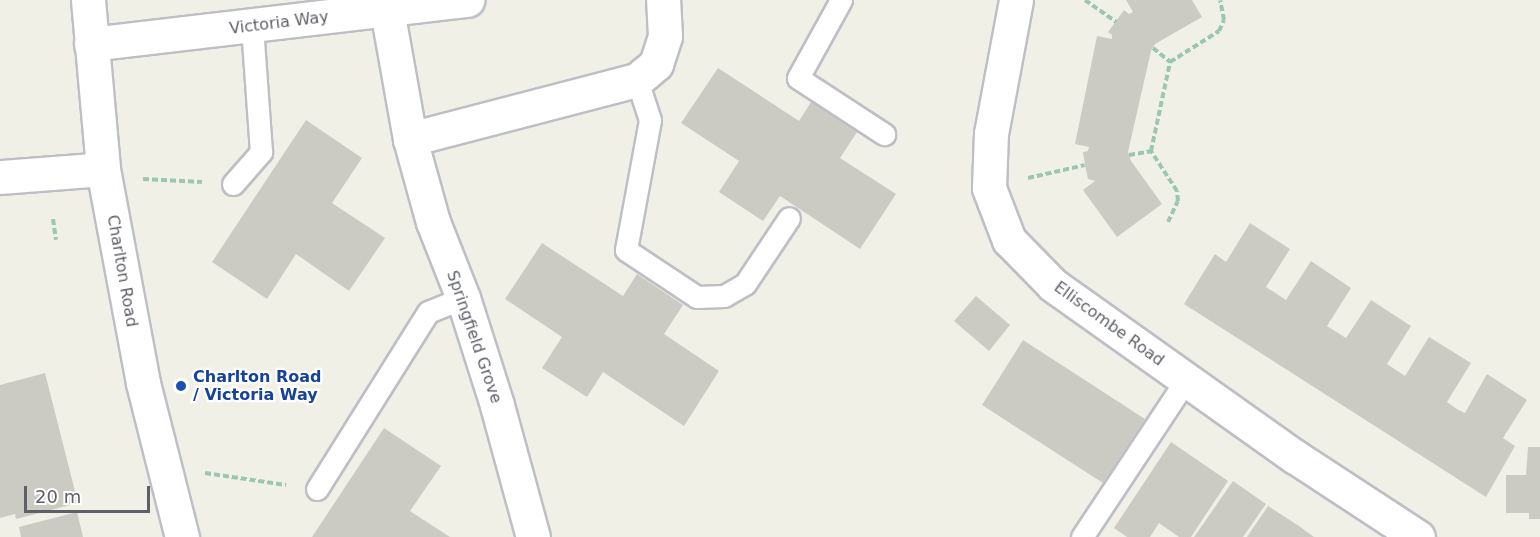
<!DOCTYPE html>
<style>
body{margin:0}
#map{position:relative;width:1540px;height:537px;overflow:hidden;background:#f1f0e7;font-family:"DejaVu Sans",sans-serif}
div>[style]{position:absolute}
[style*='--x']{left:calc(var(--x)*1px);top:calc(var(--y)*1px);width:calc(var(--w)*1px);rotate:calc(var(--a)*1deg)}
.building>*{inset:0;background:#cccbc3}
.path>*{height:4px;margin-top:-2px;transform-origin:0;background:repeating-linear-gradient(90deg,#9ac7b0 0 6px,transparent 0 9px)}
.roads{filter:drop-shadow(2px 0 #bebfc5) drop-shadow(-2px 0 #bebfc5) drop-shadow(0 2px #bebfc5) drop-shadow(0 -2px #bebfc5)}
.lane>*{height:21px;margin:-10.5px;padding:0 10.5px;transform-origin:10.5px;border-radius:10.5px;background:#fff}
.street>*{height:33px;margin:-16.5px;padding:0 16.5px;transform-origin:16.5px;border-radius:16.5px;background:#fff}
.secondary>*{height:33px;margin:-16.5px;padding:0 16.5px;transform-origin:16.5px;border-radius:16.5px;background:#fff}
.dots>*{width:16px;height:16px;translate:-50% -50%;box-sizing:border-box;border:3px solid #fff;border-radius:50%}
span{translate:-50% -50%;white-space:nowrap;text-align:center;line-height:1.15;-webkit-text-stroke:4.5px #fff;paint-order:stroke}
.street-label{font-size:16px;color:#5e6067}
.transit-label{font-size:16px;color:#164399;font-weight:700}
.left{translate:0 -50%;text-align:left}
.scale{position:absolute;left:24px;top:486px;width:126px;height:27px;box-sizing:border-box;border:3px solid #5e6067;border-top:0;padding-left:8px;font-size:18px;line-height:21px;white-space:nowrap;color:#5e6067;-webkit-text-stroke:4px #fff;paint-order:stroke}
</style>
<div id="map">
<div class="building">
<i style="clip-path:polygon(1126px 0,1192px 0,1202px 17px,1155px 44px,1151px 51px,1128px 152px,1131px 161px,1162px 204px,1117px 237px,1083px 190px,1095px 181px,1088px 179px,1085px 165px,1083px 152px,1088px 151px,1089px 147px,1075px 144px,1097px 36px,1112px 39px,1112px 35px,1108px 32px,1124px 10px,1129px 14px,1133px 12px)"></i>
<i style="clip-path:polygon(718px 68px,799px 121px,813px 99px,859px 129px,840px 158px,896px 194px,860px 249px,780px 196px,763px 221px,719px 192px,739px 161px,681px 123px)"></i>
<i style="clip-path:polygon(306px 120px,362px 158px,332px 203px,385px 238px,349px 291px,296px 254px,267px 299px,212px 262px)"></i>
<i style="clip-path:polygon(1250px 223px,1290px 249px,1266px 287px,1286px 300px,1311px 261px,1351px 288px,1327px 326px,1346px 338px,1371px 300px,1411px 326px,1387px 364px,1405px 376px,1429px 337px,1471px 363px,1447px 402px,1457px 409px,1465px 413px,1487px 374px,1527px 400px,1503px 438px,1515px 446px,1486px 497px,1184px 304px,1215px 254px,1226px 262px)"></i>
<i style="clip-path:polygon(542px 243px,623px 296px,637px 274px,683px 305px,664px 334px,719px 371px,684px 426px,603px 372px,587px 397px,542px 368px,562px 337px,505px 299px)"></i>
<i style="clip-path:polygon(976px 296px,1010px 325px,989px 351px,954px 321px)"></i>
<i style="clip-path:polygon(1023px 340px,1145px 419px,1103px 483px,982px 405px)"></i>
<i style="clip-path:polygon(45px 373px,78px 503px,16px 519px,15px 514px,0 518px,0 385px)"></i>
<i style="clip-path:polygon(384px 428px,441px 466px,410px 511px,450px 537px,312px 537px)"></i>
<i style="clip-path:polygon(1171px 442px,1228px 481px,1191px 537px,1179px 537px,1159px 523px,1150px 537px,1127px 537px,1114px 528px)"></i>
<i style="clip-path:polygon(1528px 447px,1540px 447px,1540px 519px,1529px 519px,1529px 513px,1506px 513px,1506px 475px,1526px 475px)"></i>
<i style="clip-path:polygon(1233px 481px,1266px 504px,1243px 537px,1194px 537px)"></i>
<i style="clip-path:polygon(1268px 506px,1299px 526px,1314px 537px,1247px 537px)"></i>
<i style="clip-path:polygon(77px 512px,83px 537px,21px 537px,19px 527px)"></i>
</div>
<div class="path">
<i style="--x:1085;--y:0;--w:38;--a:35"></i>
<i style="--x:1153;--y:48;--w:22;--a:39"></i>
<i style="--x:1129;--y:155;--w:22;--a:-10"></i>
<i style="--x:1028;--y:178;--w:58;--a:-12.8"></i>
<i style="--x:143;--y:179;--w:59;--a:2.9"></i>
<i style="--x:53;--y:219;--w:21;--a:82"></i>
<i style="--x:1168;--y:222;--w:23;--a:-65"></i>
<i style="--x:1178;--y:201;--w:10;--a:-96"></i>
<i style="--x:1177;--y:191;--w:48;--a:-123"></i>
<i style="--x:1151;--y:151;--w:91;--a:-77.9"></i>
<i style="--x:1170;--y:62;--w:58;--a:-32.3"></i>
<i style="--x:1219;--y:31;--w:12;--a:-66"></i>
<i style="--x:1224;--y:20;--w:20;--a:-101"></i>
<i style="--x:205;--y:473;--w:82;--a:8.4"></i>
</div>
<div class="roads">
<div class="lane">
<i style="--x:841;--y:0;--w:89;--a:118.9"></i>
<i style="--x:798;--y:78;--w:103;--a:33.1"></i>
<i style="--x:637;--y:80;--w:42;--a:72"></i>
<i style="--x:650;--y:120;--w:132;--a:100.5"></i>
<i style="--x:626;--y:250;--w:85;--a:33.5"></i>
<i style="--x:697;--y:297;--w:27;--a:-2"></i>
<i style="--x:724;--y:296;--w:24;--a:-30"></i>
<i style="--x:745;--y:284;--w:79;--a:-56.3"></i>
<i style="--x:233;--y:184;--w:43;--a:-48.8"></i>
<i style="--x:261;--y:152;--w:125;--a:-94.1"></i>
<i style="--x:317;--y:489;--w:209;--a:-57.9"></i>
<i style="--x:428;--y:312;--w:38;--a:-22"></i>
<i style="--x:1082;--y:537;--w:188;--a:-56.5"></i>
</div>
<div class="street">
<i style="--x:1016;--y:0;--w:135;--a:100.6"></i>
<i style="--x:991;--y:133;--w:55;--a:92.1"></i>
<i style="--x:989;--y:188;--w:56;--a:69"></i>
<i style="--x:1009;--y:240;--w:63;--a:45.6"></i>
<i style="--x:1053;--y:285;--w:296;--a:35.4"></i>
<i style="--x:1294;--y:456;--w:148;--a:33.2"></i>
<i style="--x:387;--y:10;--w:131;--a:79.9"></i>
<i style="--x:91;--y:44;--w:379;--a:-6.7"></i>
<i style="--x:533;--y:537;--w:137;--a:-105.3"></i>
<i style="--x:497;--y:405;--w:112;--a:-107.6"></i>
<i style="--x:463;--y:298;--w:82;--a:-111.5"></i>
<i style="--x:433;--y:222;--w:86;--a:-105.5"></i>
<i style="--x:410;--y:139;--w:235;--a:-14.6"></i>
<i style="--x:637;--y:80;--w:25;--a:-40"></i>
<i style="--x:656;--y:64;--w:29;--a:-72"></i>
<i style="--x:665;--y:36;--w:36;--a:-93"></i>
</div>
<div class="secondary">
<i style="--x:88;--y:0;--w:170;--a:84.9"></i>
<i style="--x:103;--y:169;--w:218;--a:79.4"></i>
<i style="--x:143;--y:383;--w:159;--a:75.8"></i>
<i style="--x:0;--y:177;--w:103;--a:-4.4"></i>
</div>
</div>
<div class="dots">
<i style="left:181px;top:386px;background:#1a4fb4"></i>
</div>
<div class="street-label">
<span style="left:279px;top:23px;rotate:-7deg">Victoria Way</span>
<span style="left:122px;top:271px;rotate:80deg">Charlton Road</span>
<span style="left:1109px;top:324px;rotate:36deg">Elliscombe Road</span>
<span style="left:474px;top:337px;rotate:71deg">Springfield Grove</span>
</div>
<div class="transit-label">
<span class="left" style="left:193px;top:386px">Charlton Road<br>/ Victoria Way</span>
</div>
<div class="scale">20 m</div>
</div>
